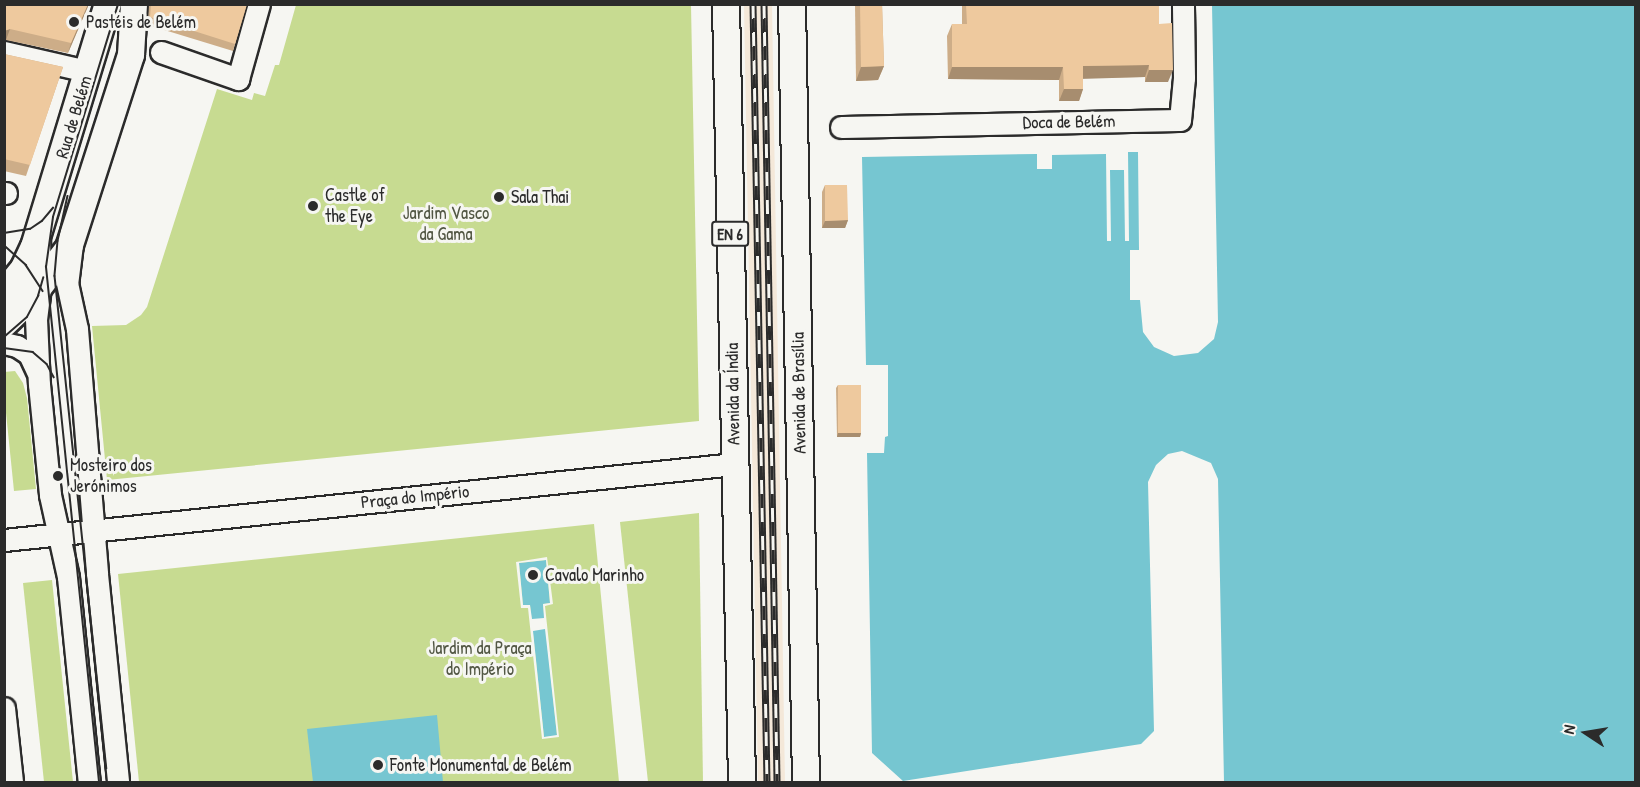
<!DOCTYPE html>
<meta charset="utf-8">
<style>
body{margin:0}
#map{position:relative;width:1640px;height:787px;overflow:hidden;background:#f6f6f2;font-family:"Patrick Hand",sans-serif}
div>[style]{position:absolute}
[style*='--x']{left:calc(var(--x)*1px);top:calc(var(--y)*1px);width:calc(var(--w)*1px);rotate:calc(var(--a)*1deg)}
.built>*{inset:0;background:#f4e8d9}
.green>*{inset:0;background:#c7db91}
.water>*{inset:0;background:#76c6d1}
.pier>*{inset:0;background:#f6f6f2}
.roads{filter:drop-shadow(2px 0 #2b2b2b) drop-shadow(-2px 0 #2b2b2b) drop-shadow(0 2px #2b2b2b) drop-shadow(0 -2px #2b2b2b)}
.minor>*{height:21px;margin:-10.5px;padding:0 10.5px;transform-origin:10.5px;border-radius:10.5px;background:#f6f6f2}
.major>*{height:26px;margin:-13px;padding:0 13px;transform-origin:13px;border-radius:13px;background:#f6f6f2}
.tram>*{height:1.5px;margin:-0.75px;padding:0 0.75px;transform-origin:0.75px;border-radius:0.75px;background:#2b2b2b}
.rail>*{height:7px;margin-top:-3.5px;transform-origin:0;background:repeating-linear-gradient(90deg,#f6f6f2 0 14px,#2b2b2b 0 28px);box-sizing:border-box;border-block:2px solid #2b2b2b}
.wall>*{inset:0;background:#cdad88}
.shaded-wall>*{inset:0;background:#a78d6f}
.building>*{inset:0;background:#eec99e}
.dots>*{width:16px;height:16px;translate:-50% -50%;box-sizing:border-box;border:3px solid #f6f6f2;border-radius:50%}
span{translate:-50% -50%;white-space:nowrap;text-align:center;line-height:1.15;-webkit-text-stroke:6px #f6f6f2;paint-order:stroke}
.shield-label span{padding:2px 4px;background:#f6f6f2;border:2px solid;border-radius:4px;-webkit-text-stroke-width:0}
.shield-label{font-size:16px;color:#2b2b2b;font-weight:700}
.poi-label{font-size:18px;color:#2b2b2b}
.left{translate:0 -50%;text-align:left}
.street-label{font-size:18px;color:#2b2b2b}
.park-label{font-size:18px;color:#525744}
.frame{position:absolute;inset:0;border:6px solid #2b2b2b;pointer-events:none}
.north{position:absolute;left:1556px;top:703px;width:60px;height:60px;-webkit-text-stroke:4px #f6f6f2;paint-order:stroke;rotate:282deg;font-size:16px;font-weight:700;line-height:24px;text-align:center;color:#2b2b2b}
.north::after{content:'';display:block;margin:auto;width:21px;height:27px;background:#2b2b2b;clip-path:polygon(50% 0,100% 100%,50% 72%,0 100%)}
</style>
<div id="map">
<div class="built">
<i style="clip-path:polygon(744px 5px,772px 5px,785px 782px,758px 782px)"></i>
</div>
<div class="green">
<i style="clip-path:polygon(296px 5px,691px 5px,699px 421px,107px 480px,92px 326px,126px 325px,141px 315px,147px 307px,217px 89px,252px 100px,254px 93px,265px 96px,275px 65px,279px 65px)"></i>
<i style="clip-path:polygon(15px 371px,23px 383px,27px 398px,36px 489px,14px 491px,5px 403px,4px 372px)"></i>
<i style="clip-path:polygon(699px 513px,703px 782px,648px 782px,620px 522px)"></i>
<i style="clip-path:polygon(594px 524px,619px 782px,139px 782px,118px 574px)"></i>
<i style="clip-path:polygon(52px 580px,73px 782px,44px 782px,23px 583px)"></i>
</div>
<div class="water">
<i style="clip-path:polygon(1212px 5px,1635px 5px,1635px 782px,1224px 782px,1218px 479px,1211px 463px,1182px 451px,1168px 454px,1156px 465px,1148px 482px,1154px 731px,1141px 744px,903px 781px,872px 753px,867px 453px,884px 453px,885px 437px,888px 436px,888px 365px,866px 365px,862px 157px,1037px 154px,1037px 169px,1052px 169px,1052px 155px,1106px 154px,1107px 241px,1111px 241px,1110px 170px,1124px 170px,1125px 241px,1129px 241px,1128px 152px,1138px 152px,1139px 250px,1130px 250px,1130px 300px,1140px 300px,1143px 332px,1154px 347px,1174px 356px,1198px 353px,1214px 339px,1218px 322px)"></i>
<i style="clip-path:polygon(546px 560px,550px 603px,543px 604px,557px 736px,544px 737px,530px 605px,523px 606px,519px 563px)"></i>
<i style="clip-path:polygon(437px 715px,443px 782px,313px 782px,307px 729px)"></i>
</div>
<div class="pier">
<i style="clip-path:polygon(evenodd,547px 557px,553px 604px,545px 606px,559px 737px,542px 739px,528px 608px,521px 608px,516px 562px,547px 557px,546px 560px,550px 603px,543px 604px,544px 618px,532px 619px,530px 605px,523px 605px,519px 563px,546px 560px,547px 557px,545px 629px,557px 735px,544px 737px,533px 631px,545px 629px)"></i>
</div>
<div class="roads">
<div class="minor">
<i style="--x:4;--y:52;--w:85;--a:12.9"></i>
<i style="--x:161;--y:52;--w:82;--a:19.3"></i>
<i style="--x:238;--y:79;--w:78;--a:-74.4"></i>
<i style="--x:841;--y:127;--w:339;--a:-1.2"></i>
<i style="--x:1180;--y:120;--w:42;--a:-84.6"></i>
<i style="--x:1184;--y:78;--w:74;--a:-90.8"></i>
<i style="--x:4;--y:193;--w:2;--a:0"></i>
<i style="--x:39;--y:236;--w:51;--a:88.9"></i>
<i style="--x:40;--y:287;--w:32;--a:97"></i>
<i style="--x:36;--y:319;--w:65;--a:87.4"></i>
<i style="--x:39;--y:384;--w:112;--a:84.3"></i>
<i style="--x:50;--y:495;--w:84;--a:77.6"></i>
<i style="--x:68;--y:577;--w:206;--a:84.2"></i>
<i style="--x:72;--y:244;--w:39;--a:97"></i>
<i style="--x:67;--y:283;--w:47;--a:77.7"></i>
<i style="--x:77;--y:329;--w:246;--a:85.3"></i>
<i style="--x:97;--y:574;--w:209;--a:84.2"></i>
<i style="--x:4;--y:343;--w:13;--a:13"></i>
<i style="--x:17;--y:346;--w:14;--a:34"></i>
<i style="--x:29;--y:354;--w:19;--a:65"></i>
<i style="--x:4;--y:540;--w:735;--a:-5.94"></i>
<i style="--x:4;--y:708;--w:74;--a:83.8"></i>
</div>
<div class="major">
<i style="--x:726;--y:4;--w:778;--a:88.82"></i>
<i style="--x:792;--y:4;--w:778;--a:88.97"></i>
<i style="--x:4;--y:293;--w:32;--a:-51"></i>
<i style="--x:24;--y:268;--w:23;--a:-65"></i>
<i style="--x:34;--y:247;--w:254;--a:-73.1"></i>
<i style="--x:4;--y:324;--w:35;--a:-44"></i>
<i style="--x:29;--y:300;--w:66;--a:-52.4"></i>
<i style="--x:69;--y:248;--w:203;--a:-72.2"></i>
<i style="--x:131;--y:55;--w:51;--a:-86.6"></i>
</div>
</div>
<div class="tram">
<i style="--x:68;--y:196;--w:46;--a:102.5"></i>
<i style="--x:58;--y:241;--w:35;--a:95"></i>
<i style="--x:55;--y:276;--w:495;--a:84"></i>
<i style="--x:4;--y:233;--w:26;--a:-9"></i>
<i style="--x:30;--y:229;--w:14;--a:-34"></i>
<i style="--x:42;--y:221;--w:17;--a:-50"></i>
<i style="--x:4;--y:245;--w:30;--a:42"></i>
<i style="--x:26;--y:265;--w:31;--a:57"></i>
<i style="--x:4;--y:337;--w:30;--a:-41"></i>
<i style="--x:27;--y:317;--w:24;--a:-62"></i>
<i style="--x:38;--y:296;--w:19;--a:-74"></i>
<i style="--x:4;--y:348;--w:29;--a:8"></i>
<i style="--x:33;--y:352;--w:18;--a:41"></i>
<i style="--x:47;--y:364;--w:15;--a:62"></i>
<i style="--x:99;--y:782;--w:518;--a:-95.88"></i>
<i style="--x:46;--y:267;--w:50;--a:-82"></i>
<i style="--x:53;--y:217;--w:223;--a:-73"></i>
</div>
<div class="rail">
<i style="--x:753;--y:4;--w:778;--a:88.97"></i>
<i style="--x:764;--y:4;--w:778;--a:89.04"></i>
</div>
<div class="wall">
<i style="clip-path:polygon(4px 4px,89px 4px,68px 53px,6px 40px)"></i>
<i style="clip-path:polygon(149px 4px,247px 4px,233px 51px,148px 25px)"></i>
<i style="clip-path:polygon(855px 4px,882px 4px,884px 66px,878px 80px,856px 81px)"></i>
<i style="clip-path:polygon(962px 4px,1159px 4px,1159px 24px,1168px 82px,1145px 82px,1145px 77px,1083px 78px,1083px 89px,1079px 101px,1059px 101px,1059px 80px,948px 79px,947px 36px,952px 24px,962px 24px)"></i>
<i style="clip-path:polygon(4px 54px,63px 67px,26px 176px,4px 171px)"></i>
<i style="clip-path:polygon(825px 185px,848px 220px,845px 228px,822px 228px,822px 192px)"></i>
<i style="clip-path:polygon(838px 385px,861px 433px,860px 437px,837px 437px,836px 388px)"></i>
</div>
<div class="shaded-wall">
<i style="clip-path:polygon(88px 4px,89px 4px,68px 53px,71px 43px)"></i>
<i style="clip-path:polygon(10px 29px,6px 40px,4px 40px,4px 31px)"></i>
<i style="clip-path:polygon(1149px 65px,1145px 77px,1079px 79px,1083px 66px)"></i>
<i style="clip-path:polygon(884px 66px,878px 80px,856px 81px,861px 67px)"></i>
<i style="clip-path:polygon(952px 67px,1063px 67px,1059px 80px,948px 79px)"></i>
<i style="clip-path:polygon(1149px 70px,1173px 70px,1168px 82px,1145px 82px)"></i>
<i style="clip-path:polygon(1064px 89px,1083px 89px,1079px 101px,1059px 101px)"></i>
<i style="clip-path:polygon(848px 220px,845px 228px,822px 228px,825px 221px)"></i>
<i style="clip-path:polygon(838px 433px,861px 433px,860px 437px,837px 437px)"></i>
</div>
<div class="building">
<i style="clip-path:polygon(4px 4px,88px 4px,71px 43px,10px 29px,4px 31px)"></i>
<i style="clip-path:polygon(151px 4px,247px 4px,235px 44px,150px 17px)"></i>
<i style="clip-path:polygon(860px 4px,882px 4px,884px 66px,861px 67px)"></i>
<i style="clip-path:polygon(966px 4px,1159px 4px,1159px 24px,1172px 23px,1173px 70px,1149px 70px,1149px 65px,1083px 66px,1083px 89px,1064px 89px,1063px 67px,952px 67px,952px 24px,967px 24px)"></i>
<i style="clip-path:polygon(4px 54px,63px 67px,30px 165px,4px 159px)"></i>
<i style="clip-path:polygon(825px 185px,847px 185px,848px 220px,825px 221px)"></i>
<i style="clip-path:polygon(838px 385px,861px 385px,861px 433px,838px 433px)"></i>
</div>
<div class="dots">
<i style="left:74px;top:22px;background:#2b2b2b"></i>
<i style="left:499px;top:197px;background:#2b2b2b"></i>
<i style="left:313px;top:206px;background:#2b2b2b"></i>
<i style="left:58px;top:476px;background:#2b2b2b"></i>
<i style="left:533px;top:575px;background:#2b2b2b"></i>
<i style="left:378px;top:765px;background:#2b2b2b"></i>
</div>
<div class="shield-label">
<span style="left:730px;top:234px">EN 6</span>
</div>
<div class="poi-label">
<span class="left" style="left:86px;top:22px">Pastéis de Belém</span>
<span class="left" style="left:325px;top:206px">Castle of<br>the Eye</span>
<span class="left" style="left:511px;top:197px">Sala Thai</span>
<span class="left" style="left:70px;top:476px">Mosteiro dos<br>Jerónimos</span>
<span class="left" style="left:545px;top:575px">Cavalo Marinho</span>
<span class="left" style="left:390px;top:765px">Fonte Monumental de Belém</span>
</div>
<div class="street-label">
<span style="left:74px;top:117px;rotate:-73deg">Rua de Belém</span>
<span style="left:1069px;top:122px;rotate:-1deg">Doca de Belém</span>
<span style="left:799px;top:393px;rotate:-91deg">Avenida de Brasília</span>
<span style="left:733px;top:394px;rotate:-91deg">Avenida da Índia</span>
<span style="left:415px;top:497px;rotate:-6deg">Praça do Império</span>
</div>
<div class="park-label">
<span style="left:446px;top:224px">Jardim Vasco<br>da Gama</span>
<span style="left:480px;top:659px">Jardim da Praça<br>do Império</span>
</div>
<div class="frame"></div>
<div class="north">N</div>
</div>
